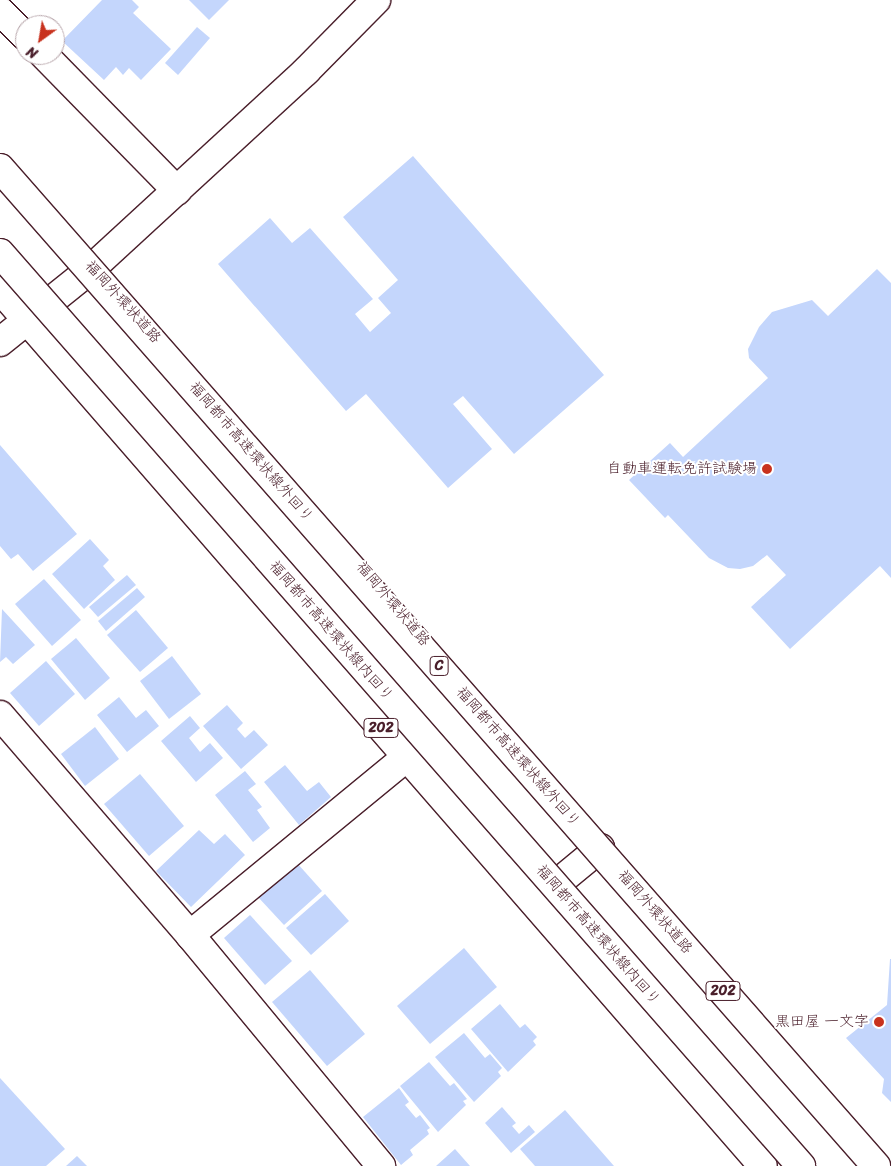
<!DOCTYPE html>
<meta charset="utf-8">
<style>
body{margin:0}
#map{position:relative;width:891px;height:1166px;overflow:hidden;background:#fff;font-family:Sriracha,"Klee One",sans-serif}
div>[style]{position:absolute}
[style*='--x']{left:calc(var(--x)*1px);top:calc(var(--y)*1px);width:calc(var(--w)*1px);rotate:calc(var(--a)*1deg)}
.building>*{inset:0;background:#c4d6fc}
.roads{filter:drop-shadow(1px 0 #4a1f2b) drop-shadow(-1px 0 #4a1f2b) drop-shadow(0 1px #4a1f2b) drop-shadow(0 -1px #4a1f2b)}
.minor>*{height:28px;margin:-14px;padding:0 14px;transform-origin:14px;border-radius:14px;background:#fff}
.tertiary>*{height:28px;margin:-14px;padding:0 14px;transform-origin:14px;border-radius:14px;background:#fff}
.trunk>*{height:28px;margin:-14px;padding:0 14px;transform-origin:14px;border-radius:14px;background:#fff}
.bridges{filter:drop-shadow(1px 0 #4a1f2b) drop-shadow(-1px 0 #4a1f2b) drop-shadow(0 1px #4a1f2b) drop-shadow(0 -1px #4a1f2b)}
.motorway-bridge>*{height:28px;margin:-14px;padding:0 14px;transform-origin:14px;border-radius:14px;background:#fff}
.dots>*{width:14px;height:14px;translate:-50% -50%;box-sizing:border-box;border:2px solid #fff;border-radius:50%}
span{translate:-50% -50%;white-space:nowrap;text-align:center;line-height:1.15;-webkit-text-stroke:4px #fff;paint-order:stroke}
.shield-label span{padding:1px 4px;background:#fff;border:1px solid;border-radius:4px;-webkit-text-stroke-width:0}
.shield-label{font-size:14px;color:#4a1f2b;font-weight:700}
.street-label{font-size:15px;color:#4a1f2b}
.poi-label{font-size:15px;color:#4a1f2b}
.right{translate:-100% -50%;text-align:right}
.north{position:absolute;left:15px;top:15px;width:50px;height:50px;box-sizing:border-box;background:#fff;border:1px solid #b7a5aa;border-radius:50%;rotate:212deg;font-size:14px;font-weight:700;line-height:20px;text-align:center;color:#4a1f2b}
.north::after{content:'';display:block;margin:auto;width:18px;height:22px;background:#c8321e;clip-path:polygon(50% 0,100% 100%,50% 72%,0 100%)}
</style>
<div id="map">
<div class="building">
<i style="clip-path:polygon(102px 0,132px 0,139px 7px,133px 13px,171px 49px,141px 80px,129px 68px,123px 75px,116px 67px,104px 80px,62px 41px)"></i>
<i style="clip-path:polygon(189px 0,229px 0,209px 20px)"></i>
<i style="clip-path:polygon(197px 27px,210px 38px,178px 75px,165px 63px)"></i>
<i style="clip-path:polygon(413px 156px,604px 375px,514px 454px,463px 396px,453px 404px,492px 449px,448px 488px,366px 394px,346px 411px,218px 264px,270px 218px,292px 243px,310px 228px,373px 299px,355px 314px,370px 332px,391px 313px,378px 298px,398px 280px,343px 217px)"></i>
<i style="clip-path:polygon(877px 269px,891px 283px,891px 578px,880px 566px,790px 649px,751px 607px,786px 575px,767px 555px,753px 566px,740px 569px,728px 568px,709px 558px,668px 515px,665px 518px,629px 480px,670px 443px,683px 457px,768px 378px,749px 358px,748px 349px,759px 327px,772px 312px,812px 300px,828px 316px)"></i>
<i style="clip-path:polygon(0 445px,77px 534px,33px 571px,18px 554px,11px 559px,0 546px)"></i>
<i style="clip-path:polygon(90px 539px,109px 560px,103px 566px,115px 580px,84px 609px,52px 574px)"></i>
<i style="clip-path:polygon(127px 575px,136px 585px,98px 617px,89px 607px)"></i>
<i style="clip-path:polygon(44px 579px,81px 620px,52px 646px,15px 604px)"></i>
<i style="clip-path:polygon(137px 588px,145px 597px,106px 631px,98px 621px)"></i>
<i style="clip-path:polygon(2px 609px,35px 645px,13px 664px,6px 657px,0 662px)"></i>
<i style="clip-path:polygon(136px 610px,168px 648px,140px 672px,107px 635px)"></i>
<i style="clip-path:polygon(76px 638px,110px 678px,85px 700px,51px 659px)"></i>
<i style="clip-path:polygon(172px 656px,201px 694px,169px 719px,140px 681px)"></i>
<i style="clip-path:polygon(46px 661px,75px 694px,39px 726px,10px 693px)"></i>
<i style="clip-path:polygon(119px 697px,136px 718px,146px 710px,159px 726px,127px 752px,97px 715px)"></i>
<i style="clip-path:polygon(227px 705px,243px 723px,237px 729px,245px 738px,254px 730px,268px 745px,241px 769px,203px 726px)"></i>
<i style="clip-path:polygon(190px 716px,200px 728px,189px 738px,200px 752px,210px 743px,223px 758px,196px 782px,161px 741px)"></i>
<i style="clip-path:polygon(95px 727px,119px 759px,85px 786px,61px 754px)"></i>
<i style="clip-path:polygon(285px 765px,307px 791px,319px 782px,331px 797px,299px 825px,264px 782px)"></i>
<i style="clip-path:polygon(245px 771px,256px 784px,248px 790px,262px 807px,257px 810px,270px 828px,253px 842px,215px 795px)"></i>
<i style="clip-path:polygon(140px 774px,184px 826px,149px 856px,104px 804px)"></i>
<i style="clip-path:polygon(199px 830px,214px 844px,225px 834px,245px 855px,191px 907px,156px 871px)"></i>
<i style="clip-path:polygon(297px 863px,322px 891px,284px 925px,258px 897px)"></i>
<i style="clip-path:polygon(325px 894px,349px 921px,311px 955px,286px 928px)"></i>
<i style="clip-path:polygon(250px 915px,292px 961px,265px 985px,224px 938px)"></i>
<i style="clip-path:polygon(464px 948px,497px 987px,430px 1044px,397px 1006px)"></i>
<i style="clip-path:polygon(890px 959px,891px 959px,891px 1102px,882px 1093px,884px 1079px,846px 1038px,887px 1005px)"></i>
<i style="clip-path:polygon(310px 970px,365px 1034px,327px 1066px,272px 1002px)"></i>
<i style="clip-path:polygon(500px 1004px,520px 1028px,525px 1024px,537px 1037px,533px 1041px,536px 1045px,508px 1072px,471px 1029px)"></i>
<i style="clip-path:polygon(464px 1033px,485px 1058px,490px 1054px,502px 1068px,498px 1072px,501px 1076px,474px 1102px,435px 1057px)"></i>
<i style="clip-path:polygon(429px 1062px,450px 1086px,454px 1083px,467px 1099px,463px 1101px,466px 1105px,438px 1132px,400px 1086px)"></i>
<i style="clip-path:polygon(0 1078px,65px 1149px,46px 1166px,0 1166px)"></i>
<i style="clip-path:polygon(399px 1088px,409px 1102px,405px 1105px,416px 1118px,420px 1115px,430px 1128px,427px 1130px,429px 1134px,410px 1150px,413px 1155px,401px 1165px,363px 1117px)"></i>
<i style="clip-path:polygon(502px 1107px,516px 1123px,512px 1126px,519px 1134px,529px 1125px,535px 1132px,511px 1153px,485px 1123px)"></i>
<i style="clip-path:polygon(565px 1110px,614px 1166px,535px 1166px,520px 1149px)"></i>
<i style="clip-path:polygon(455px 1149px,470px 1166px,436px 1166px)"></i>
<i style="clip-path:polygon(77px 1156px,87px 1166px,66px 1166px)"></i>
</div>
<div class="roads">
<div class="minor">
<i style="--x:0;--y:11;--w:35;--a:45"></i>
<i style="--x:44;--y:55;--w:190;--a:45.6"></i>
<i style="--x:0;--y:715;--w:291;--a:49.2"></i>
<i style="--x:190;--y:935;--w:300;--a:50.4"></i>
<i style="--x:190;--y:935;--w:281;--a:-39.4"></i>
</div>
<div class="tertiary">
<i style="--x:0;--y:342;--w:118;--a:-38.8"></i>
<i style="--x:92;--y:268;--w:291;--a:-42.6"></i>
<i style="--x:306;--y:71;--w:100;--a:-45.4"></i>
<i style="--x:537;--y:900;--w:82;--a:-39.5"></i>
</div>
<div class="trunk">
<i style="--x:0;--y:289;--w:1162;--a:48.98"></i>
</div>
</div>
<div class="bridges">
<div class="motorway-bridge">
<i style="--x:0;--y:168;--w:1328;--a:48.72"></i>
<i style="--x:0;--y:253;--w:1215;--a:48.74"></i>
</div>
</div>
<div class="dots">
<i style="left:767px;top:469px;background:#c8321e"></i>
<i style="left:879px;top:1022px;background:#c8321e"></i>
</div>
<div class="shield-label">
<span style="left:439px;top:666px">C</span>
<span style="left:381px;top:728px">202</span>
<span style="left:723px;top:991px">202</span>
</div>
<div class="street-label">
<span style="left:123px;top:302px;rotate:48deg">福岡外環状道路</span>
<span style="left:251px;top:452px;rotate:49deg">福岡都市高速環状線外回り</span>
<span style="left:393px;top:604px;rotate:50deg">福岡外環状道路</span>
<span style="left:331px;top:631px;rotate:49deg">福岡都市高速環状線内回り</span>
<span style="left:518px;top:757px;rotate:49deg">福岡都市高速環状線外回り</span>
<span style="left:655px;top:912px;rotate:49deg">福岡外環状道路</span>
<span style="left:598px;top:935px;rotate:49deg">福岡都市高速環状線内回り</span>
</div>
<div class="poi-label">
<span class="right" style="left:757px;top:469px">自動車運転免許試験場</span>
<span class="right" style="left:869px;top:1022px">黒田屋 一文字</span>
</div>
<div class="north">N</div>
</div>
